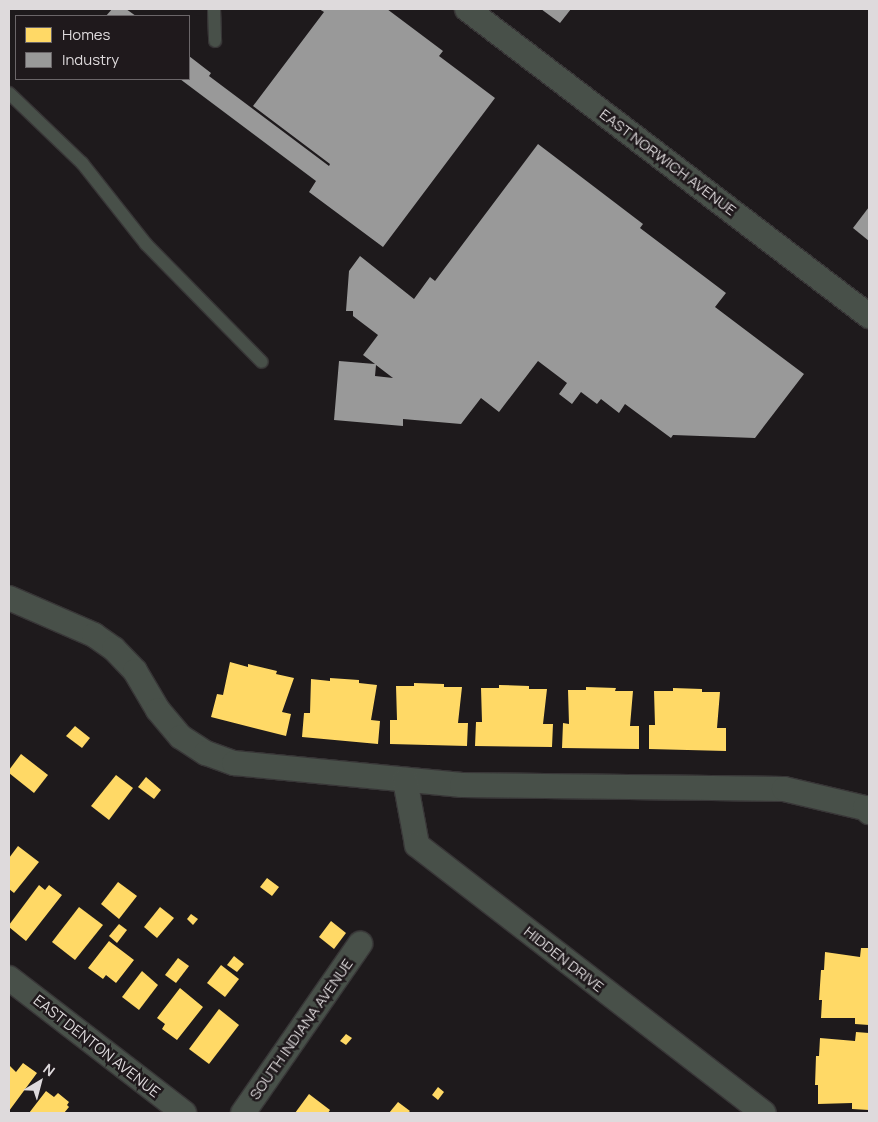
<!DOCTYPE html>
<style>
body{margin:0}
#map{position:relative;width:878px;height:1122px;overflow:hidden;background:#1e1a1c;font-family:Manrope,sans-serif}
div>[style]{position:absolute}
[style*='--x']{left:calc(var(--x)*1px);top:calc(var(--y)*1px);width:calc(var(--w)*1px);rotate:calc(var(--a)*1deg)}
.homes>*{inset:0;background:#ffd966}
.industry>*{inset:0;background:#999}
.roads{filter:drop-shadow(1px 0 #383637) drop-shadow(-1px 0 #383637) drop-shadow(0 1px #383637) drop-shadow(0 -1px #383637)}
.lane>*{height:12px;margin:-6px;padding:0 6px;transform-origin:6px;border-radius:6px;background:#485049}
.street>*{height:24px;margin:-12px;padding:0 12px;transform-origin:12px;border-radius:12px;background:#485049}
span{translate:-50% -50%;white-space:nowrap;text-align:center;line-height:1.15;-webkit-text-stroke:5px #1f191c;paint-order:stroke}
.street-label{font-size:15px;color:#dedadc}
.frame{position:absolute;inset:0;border:10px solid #dedadc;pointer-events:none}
.legend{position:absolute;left:15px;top:15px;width:175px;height:65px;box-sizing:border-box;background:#1f191c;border:1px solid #6b6669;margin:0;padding:6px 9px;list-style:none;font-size:15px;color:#dedadc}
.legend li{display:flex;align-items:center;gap:10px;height:25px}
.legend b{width:25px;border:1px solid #6b6669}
.north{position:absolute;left:15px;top:1057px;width:50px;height:50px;-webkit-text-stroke:4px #1f191c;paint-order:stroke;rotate:37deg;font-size:14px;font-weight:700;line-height:20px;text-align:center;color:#dedadc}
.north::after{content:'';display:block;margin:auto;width:18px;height:22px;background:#dedadc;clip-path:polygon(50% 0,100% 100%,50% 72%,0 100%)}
</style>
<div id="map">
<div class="homes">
<i style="clip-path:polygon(230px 662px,248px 667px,248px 664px,277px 671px,276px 674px,294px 678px,282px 712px,291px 714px,286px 736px,211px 717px,217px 694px,223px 695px)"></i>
<i style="clip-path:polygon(330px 678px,359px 680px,359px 683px,377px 685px,371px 720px,380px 721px,378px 744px,302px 737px,304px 713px,310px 713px,311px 679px,330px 681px)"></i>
<i style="clip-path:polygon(414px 683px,444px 684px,444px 687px,462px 687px,458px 723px,468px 723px,467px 746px,390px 744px,390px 720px,397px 720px,396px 686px,414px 686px)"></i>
<i style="clip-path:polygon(499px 685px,529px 686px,529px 689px,547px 689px,543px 724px,553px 724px,552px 747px,475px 746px,476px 722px,482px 722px,481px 688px,499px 688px)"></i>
<i style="clip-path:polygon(586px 687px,616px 688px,615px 691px,633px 691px,630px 726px,639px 726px,639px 749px,562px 748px,563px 723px,569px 724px,568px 690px,586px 690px)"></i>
<i style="clip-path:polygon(673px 688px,702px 689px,702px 692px,720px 692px,717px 728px,726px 728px,726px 751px,649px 749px,649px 725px,655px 725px,654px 691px,673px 691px)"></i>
<i style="clip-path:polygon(75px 726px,90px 738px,82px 748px,66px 736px)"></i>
<i style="clip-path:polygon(21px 754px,48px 775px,34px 793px,9px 773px,9px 770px)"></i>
<i style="clip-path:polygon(116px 775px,133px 788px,109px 820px,91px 806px)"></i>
<i style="clip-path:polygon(146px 777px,161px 790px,154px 799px,138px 787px)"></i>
<i style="clip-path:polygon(18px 846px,39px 862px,14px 893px,9px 889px,9px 858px)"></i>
<i style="clip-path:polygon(267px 878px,279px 887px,272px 896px,260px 887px)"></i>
<i style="clip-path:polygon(118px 882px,137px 896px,119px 919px,101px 904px)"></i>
<i style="clip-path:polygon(39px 885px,45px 890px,49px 885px,62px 895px,26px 941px,9px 927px,9px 925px)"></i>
<i style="clip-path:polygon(79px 907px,103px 925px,75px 960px,52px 942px)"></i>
<i style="clip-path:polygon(160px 907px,174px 918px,157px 938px,144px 927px)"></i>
<i style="clip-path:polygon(191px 914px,198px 919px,193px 925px,187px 919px)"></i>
<i style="clip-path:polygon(331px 921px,346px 933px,334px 949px,319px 937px)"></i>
<i style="clip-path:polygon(119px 924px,127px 930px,117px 943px,109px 936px)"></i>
<i style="clip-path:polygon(109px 941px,134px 960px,116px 983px,106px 975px,103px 979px,88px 968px)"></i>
<i style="clip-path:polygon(861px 948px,869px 948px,869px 1025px,855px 1024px,855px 1018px,821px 1018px,822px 1000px,819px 1000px,821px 970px,824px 970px,825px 952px,860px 957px)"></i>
<i style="clip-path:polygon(234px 956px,244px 964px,237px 972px,227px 965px)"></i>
<i style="clip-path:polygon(178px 958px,189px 966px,176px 983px,165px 975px)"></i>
<i style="clip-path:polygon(221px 965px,239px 979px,225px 997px,207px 983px)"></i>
<i style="clip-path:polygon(142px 971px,158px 985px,139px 1010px,122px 997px)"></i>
<i style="clip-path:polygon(180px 988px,203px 1007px,177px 1040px,162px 1029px,165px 1024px,157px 1018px)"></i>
<i style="clip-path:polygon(219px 1009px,239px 1025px,209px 1064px,189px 1049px)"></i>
<i style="clip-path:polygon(856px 1032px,869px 1033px,869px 1110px,852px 1109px,852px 1103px,818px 1104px,818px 1085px,815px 1085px,816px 1056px,819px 1056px,820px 1038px,855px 1041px)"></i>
<i style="clip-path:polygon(346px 1034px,352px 1038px,346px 1045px,340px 1041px)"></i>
<i style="clip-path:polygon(23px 1063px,37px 1073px,9px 1111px,9px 1068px,10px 1066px,16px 1072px)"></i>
<i style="clip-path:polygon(438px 1087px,444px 1092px,438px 1100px,432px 1095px)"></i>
<i style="clip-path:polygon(46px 1091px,54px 1097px,58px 1093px,69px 1102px,67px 1105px,69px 1107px,64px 1113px,29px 1113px)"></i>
<i style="clip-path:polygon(309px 1094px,330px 1110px,328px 1113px,295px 1113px)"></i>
<i style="clip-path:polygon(398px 1102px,410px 1111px,408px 1113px,389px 1113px)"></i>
</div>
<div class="industry">
<i style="clip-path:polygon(112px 9px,126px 9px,136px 16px,106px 16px)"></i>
<i style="clip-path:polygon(319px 9px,387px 9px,443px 51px,439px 56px,495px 98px,383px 247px,309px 192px,316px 181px,180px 79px,189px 79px,189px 56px,211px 73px,209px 76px,329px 166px,330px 164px,253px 106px,324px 12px)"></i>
<i style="clip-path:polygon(541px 9px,571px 9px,560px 23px)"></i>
<i style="clip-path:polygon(evenodd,538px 144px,643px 224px,640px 228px,726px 293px,715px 307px,804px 374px,755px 438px,673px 435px,671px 438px,625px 404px,619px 413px,601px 399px,597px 404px,581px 392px,572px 404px,559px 394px,567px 383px,538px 361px,499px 412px,481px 398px,461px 424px,403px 419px,403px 426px,334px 420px,339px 361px,375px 364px,363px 355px,378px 335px,353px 316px,353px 311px,346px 311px,349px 271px,360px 256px,414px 299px,430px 277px,435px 281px,538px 144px,376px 365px,393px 378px,375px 376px,376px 365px)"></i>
<i style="clip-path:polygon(869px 207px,869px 241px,853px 228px)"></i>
</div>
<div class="roads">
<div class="lane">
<i style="--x:214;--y:9;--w:32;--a:88"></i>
<i style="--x:9;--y:93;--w:101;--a:43.8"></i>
<i style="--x:82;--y:163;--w:103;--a:51.7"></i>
<i style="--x:146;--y:244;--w:165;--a:45.5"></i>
</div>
<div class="street">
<i style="--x:467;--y:9;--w:506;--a:37.37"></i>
<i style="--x:9;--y:598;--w:93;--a:23.5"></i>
<i style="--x:94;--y:635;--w:24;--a:35"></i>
<i style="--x:114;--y:649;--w:30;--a:46"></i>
<i style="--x:135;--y:671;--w:45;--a:59.5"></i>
<i style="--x:158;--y:710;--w:35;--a:50"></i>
<i style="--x:181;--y:737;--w:30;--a:33"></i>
<i style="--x:206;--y:753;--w:30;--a:20"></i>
<i style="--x:234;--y:763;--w:229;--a:5.5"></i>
<i style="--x:462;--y:785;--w:322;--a:0.7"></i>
<i style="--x:784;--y:789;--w:83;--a:13.2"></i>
<i style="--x:865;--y:808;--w:6;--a:45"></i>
<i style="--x:405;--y:780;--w:66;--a:79.5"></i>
<i style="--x:417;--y:845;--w:438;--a:37.7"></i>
<i style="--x:9;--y:978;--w:221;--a:37.6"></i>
<i style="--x:243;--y:1113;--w:206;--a:-55.3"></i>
</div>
</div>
<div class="street-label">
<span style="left:668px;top:162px;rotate:37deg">EAST NORWICH AVENUE</span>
<span style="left:564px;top:959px;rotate:38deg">HIDDEN DRIVE</span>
<span style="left:301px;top:1029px;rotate:-55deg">SOUTH INDIANA AVENUE</span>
<span style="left:97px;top:1046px;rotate:38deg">EAST DENTON AVENUE</span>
</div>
<div class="frame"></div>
<ul class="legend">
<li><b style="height:14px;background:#ffd966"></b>Homes</li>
<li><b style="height:14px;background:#999"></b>Industry</li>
</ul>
<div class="north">N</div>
</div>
